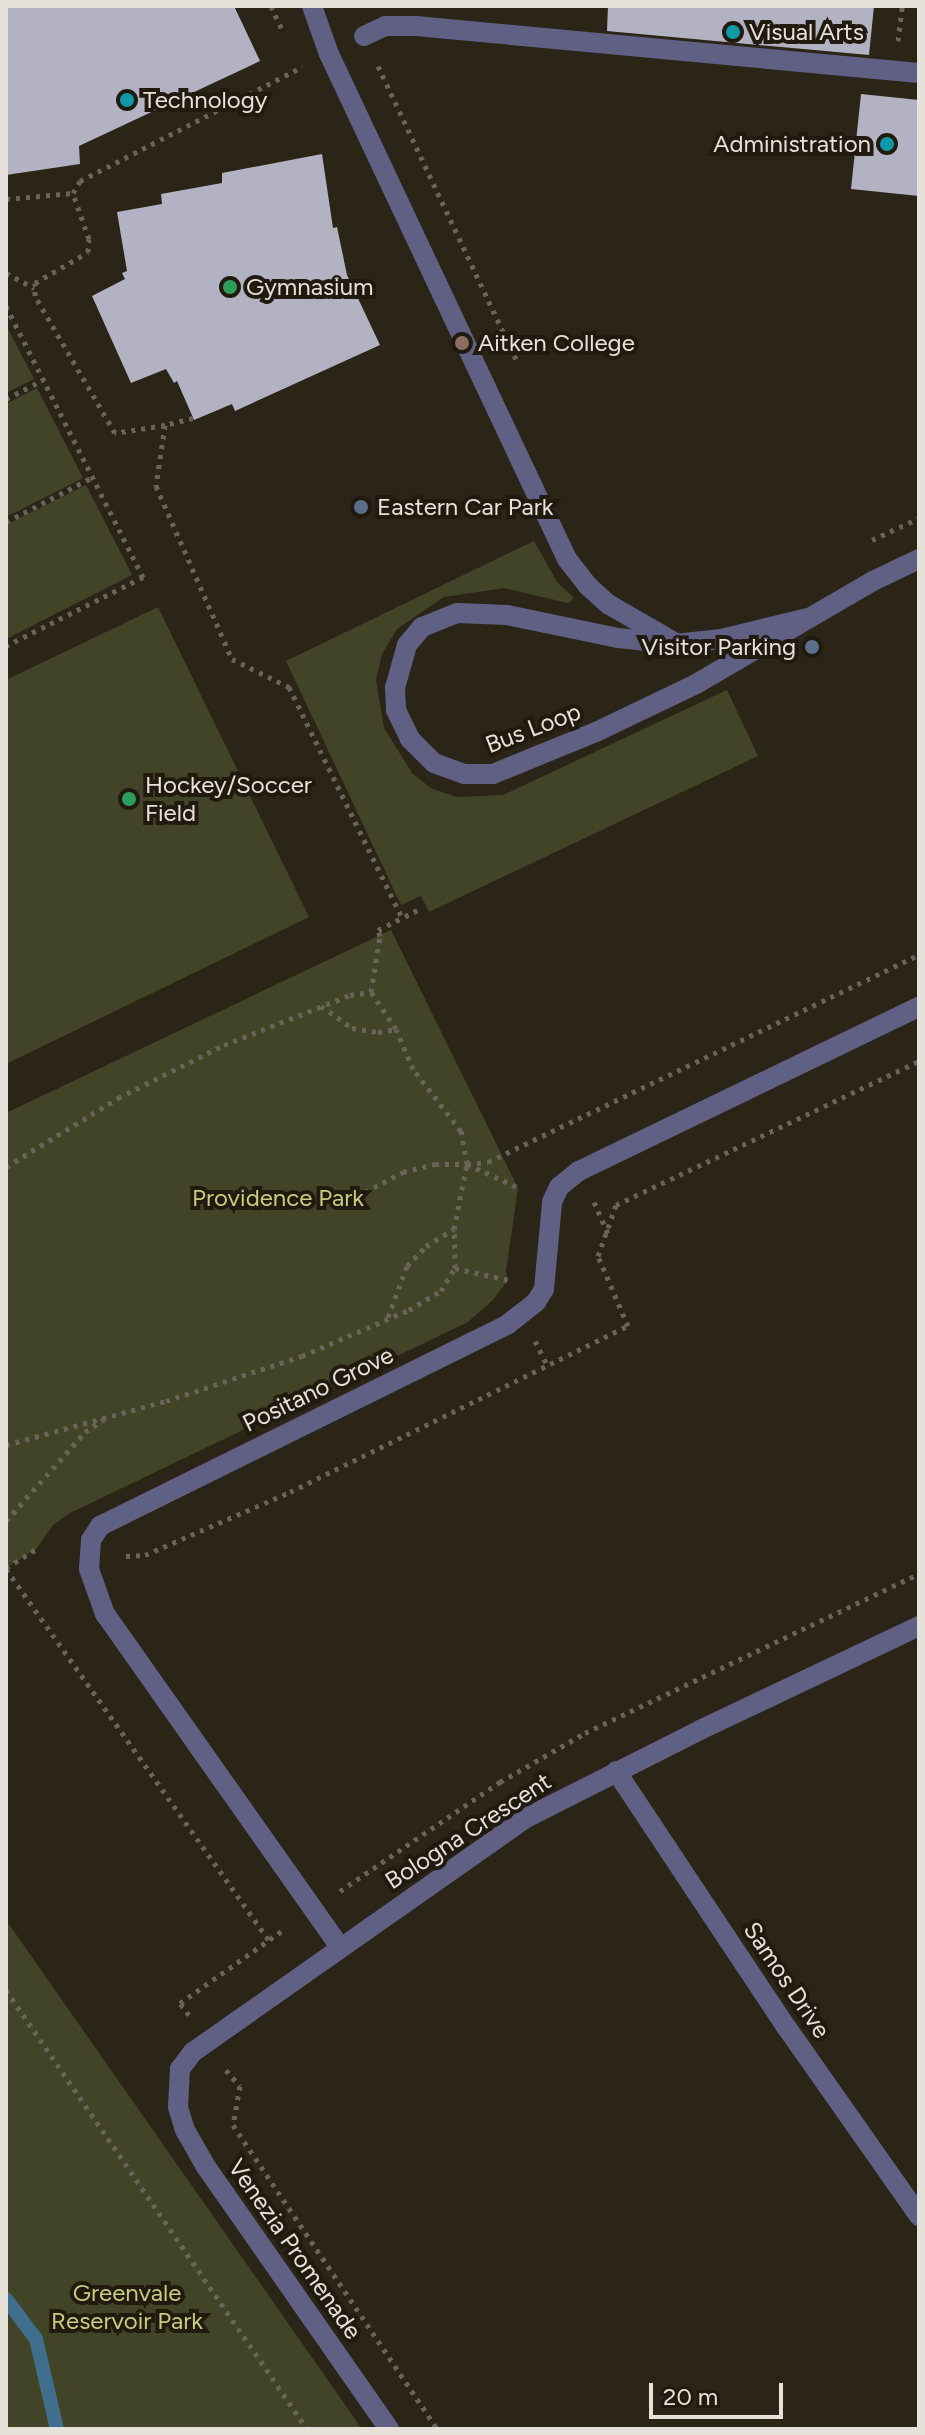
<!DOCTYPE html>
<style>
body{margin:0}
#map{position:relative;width:925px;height:2435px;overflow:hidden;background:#2b2518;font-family:Figtree,sans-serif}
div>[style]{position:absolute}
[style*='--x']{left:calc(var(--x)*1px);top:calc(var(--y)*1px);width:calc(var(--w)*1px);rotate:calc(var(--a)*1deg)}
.green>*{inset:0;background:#424427}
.stream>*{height:14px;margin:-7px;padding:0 7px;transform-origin:7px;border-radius:7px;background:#406f8d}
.building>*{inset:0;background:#b2b2c3}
.path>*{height:5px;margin-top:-2.5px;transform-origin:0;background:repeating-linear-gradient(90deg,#696459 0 4px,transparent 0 10px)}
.minor>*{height:20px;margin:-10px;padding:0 10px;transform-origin:10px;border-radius:10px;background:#606085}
.dots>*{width:22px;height:22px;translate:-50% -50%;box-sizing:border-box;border:4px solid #211b0f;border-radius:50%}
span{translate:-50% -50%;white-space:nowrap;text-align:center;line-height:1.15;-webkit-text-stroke:8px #211b0f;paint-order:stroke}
.poi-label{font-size:24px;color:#e6e2da}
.left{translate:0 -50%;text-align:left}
.right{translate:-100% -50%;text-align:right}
.street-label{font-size:24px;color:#e6e2da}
.park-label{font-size:24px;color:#c7cc7f}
.frame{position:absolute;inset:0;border:8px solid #e6e2da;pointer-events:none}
.scale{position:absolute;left:649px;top:2383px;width:134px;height:36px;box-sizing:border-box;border:4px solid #e6e2da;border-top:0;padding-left:10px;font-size:24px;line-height:28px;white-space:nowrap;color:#e6e2da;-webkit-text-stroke:6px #211b0f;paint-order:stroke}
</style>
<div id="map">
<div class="green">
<i style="clip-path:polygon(6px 325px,34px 379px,6px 393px)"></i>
<i style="clip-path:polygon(37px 388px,83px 478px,6px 517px,6px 404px)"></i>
<i style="clip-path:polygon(86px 485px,132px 575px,6px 639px,6px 525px)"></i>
<i style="clip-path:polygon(534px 541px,557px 582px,574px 598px,568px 603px,504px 588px,444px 597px,397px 629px,382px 654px,376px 680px,384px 728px,412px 773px,432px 789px,457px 797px,503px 795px,727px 690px,758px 756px,429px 912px,421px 896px,401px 905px,286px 661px)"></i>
<i style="clip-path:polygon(158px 607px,309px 917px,6px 1064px,6px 680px)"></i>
<i style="clip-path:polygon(391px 930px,518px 1188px,506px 1271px,508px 1280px,493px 1300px,468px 1322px,70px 1513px,53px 1525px,36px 1549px,6px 1568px,6px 1113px)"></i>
<i style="clip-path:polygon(6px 1920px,362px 2429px,6px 2429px)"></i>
</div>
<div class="stream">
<i style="--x:6;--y:2299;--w:50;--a:53.1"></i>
<i style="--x:36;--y:2339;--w:92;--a:76.9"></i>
</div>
<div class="building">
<i style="clip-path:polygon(6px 6px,234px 6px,260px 61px,79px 146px,80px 164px,6px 175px)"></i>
<i style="clip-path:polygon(608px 6px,874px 6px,869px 55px,607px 31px)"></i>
<i style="clip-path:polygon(861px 94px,919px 100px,919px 196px,851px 189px)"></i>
<i style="clip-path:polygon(322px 154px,333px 228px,337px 227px,347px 275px,380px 345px,235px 411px,232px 404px,194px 420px,177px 381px,174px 383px,166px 369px,131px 383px,92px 296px,125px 279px,122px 273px,127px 271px,117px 212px,162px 204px,161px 194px,222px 183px,222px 173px)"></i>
</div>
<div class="path">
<i style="--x:271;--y:6;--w:26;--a:65"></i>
<i style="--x:898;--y:41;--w:35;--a:-83"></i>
<i style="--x:378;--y:66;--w:329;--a:64.8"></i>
<i style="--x:6;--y:199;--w:67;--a:-5.1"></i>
<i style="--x:6;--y:273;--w:32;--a:28"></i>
<i style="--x:6;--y:306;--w:304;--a:63.2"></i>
<i style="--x:143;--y:577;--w:153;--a:153.3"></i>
<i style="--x:6;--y:399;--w:42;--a:-27.2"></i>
<i style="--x:193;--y:418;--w:29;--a:166"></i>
<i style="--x:165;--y:425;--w:62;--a:98.4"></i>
<i style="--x:156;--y:486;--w:189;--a:66.3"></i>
<i style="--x:232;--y:659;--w:64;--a:26.2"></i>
<i style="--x:289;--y:687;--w:257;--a:63.9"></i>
<i style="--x:165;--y:425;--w:51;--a:170.9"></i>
<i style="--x:115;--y:433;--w:159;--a:-120.3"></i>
<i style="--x:35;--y:296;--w:13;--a:-90"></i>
<i style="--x:35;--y:283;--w:61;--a:-30.3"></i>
<i style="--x:88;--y:252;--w:13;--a:-86"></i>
<i style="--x:89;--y:239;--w:49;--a:-109.2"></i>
<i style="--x:73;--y:193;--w:14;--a:-60"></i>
<i style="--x:80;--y:181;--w:250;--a:-27.2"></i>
<i style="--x:6;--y:522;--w:98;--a:-27.3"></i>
<i style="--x:872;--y:540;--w:52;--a:-25.1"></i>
<i style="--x:321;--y:1006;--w:38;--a:35"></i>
<i style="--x:352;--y:1028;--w:26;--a:9"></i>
<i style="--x:378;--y:1032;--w:18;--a:-9"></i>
<i style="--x:467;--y:1164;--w:21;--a:-5"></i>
<i style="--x:488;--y:1162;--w:478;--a:-25.7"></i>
<i style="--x:6;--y:1167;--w:132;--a:-31.6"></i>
<i style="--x:118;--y:1098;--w:119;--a:-26.6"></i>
<i style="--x:224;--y:1045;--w:136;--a:-21.6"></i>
<i style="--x:350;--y:995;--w:21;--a:-8"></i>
<i style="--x:365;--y:1192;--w:43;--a:-27.8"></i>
<i style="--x:403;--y:1172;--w:33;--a:-14"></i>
<i style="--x:435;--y:1164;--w:32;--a:0"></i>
<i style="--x:467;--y:1164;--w:60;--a:24.8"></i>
<i style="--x:594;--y:1202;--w:34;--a:66"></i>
<i style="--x:455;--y:1268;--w:54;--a:12.8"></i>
<i style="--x:388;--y:1317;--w:54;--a:-69.6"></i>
<i style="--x:407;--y:1266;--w:28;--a:-46"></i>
<i style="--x:426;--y:1246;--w:33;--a:-31"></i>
<i style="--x:535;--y:1341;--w:27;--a:63"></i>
<i style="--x:6;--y:1445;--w:166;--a:-15.4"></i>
<i style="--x:166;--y:1401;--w:143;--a:-18.3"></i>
<i style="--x:302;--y:1356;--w:116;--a:-23.3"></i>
<i style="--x:409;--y:1310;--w:37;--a:-31"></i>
<i style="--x:441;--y:1291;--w:27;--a:-59"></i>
<i style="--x:455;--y:1268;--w:39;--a:-91"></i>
<i style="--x:454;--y:1229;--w:66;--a:-78.7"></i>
<i style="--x:467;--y:1164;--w:34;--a:-100"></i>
<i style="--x:461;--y:1131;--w:78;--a:-127.7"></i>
<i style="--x:413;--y:1069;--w:43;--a:-113"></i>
<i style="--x:396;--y:1029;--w:45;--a:-124"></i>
<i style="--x:371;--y:992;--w:57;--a:-80.9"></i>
<i style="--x:380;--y:936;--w:6;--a:-108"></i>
<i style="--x:378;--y:930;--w:49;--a:-26.6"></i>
<i style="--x:6;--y:1521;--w:119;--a:-48.4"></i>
<i style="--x:85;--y:1432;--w:23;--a:-34"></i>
<i style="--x:126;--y:1556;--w:19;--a:-3"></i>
<i style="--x:145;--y:1555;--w:158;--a:-23.5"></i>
<i style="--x:290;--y:1492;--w:377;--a:-26.2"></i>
<i style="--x:628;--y:1326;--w:76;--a:-113.2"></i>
<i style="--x:598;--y:1256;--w:54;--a:-70.6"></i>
<i style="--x:616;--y:1205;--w:335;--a:-25.4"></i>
<i style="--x:6;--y:1568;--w:36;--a:-32"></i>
<i style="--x:6;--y:1569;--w:456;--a:54.7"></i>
<i style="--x:340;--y:1891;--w:194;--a:-34.3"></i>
<i style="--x:500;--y:1782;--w:98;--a:-30"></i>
<i style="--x:585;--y:1733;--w:370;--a:-25.5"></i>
<i style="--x:6;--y:1990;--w:532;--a:55.56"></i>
<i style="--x:189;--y:2015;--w:15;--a:-127"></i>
<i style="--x:180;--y:2003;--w:130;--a:-35.3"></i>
<i style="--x:226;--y:2070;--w:21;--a:49"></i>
<i style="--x:240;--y:2086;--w:40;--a:100"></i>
<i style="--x:233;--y:2125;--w:366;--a:56.1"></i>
</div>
<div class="minor">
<i style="--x:312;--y:6;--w:51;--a:70.5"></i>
<i style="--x:329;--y:54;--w:558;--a:64.77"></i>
<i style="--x:567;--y:559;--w:34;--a:52"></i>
<i style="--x:588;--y:586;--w:27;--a:42"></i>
<i style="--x:608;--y:604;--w:74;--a:30"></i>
<i style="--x:364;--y:36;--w:23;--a:-25"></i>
<i style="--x:385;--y:26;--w:31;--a:0"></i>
<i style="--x:416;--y:26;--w:505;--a:5.34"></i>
<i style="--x:808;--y:618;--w:89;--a:166.4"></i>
<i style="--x:721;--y:639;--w:46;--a:173.8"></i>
<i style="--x:675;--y:644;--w:57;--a:-174"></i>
<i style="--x:618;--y:638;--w:113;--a:-168.3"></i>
<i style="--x:507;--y:615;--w:50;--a:-177.7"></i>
<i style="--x:457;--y:613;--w:38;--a:158"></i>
<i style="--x:422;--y:627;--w:23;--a:130"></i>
<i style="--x:407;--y:645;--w:45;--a:105.6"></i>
<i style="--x:395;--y:688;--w:22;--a:87"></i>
<i style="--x:396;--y:710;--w:32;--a:64"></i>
<i style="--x:410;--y:739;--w:34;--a:45"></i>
<i style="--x:434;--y:763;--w:32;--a:20"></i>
<i style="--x:464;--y:774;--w:29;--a:0"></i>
<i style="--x:493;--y:774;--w:111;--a:-22.2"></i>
<i style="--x:596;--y:732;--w:111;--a:-25.6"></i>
<i style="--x:696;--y:684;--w:205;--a:-30.2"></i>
<i style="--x:873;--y:581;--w:51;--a:-25.6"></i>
<i style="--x:616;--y:1771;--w:309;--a:56.4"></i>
<i style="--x:787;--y:2028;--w:230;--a:54.9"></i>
<i style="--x:340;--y:1947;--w:408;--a:-125.2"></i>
<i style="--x:105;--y:1614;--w:48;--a:-109.6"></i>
<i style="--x:89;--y:1569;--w:29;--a:-86"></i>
<i style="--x:91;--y:1540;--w:17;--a:-57"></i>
<i style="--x:100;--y:1526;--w:455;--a:-26.3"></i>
<i style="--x:508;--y:1324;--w:36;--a:-38"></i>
<i style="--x:536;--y:1302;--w:15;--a:-58"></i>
<i style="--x:544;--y:1289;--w:87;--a:-84.7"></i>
<i style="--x:552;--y:1202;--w:17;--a:-65"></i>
<i style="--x:559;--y:1187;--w:26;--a:-39"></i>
<i style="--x:579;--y:1171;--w:377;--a:-25.8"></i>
<i style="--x:389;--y:2429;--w:322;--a:-124.9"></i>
<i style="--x:205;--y:2165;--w:40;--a:-119.7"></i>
<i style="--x:185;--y:2130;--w:24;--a:-107"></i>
<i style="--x:178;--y:2107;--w:38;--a:-87"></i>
<i style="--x:180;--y:2069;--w:21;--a:-53"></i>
<i style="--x:193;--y:2052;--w:407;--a:-35.1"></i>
<i style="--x:526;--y:1818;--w:195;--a:-26.8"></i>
<i style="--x:700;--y:1730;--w:242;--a:-25.4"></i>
</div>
<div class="dots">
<i style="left:733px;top:32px;background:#0f9aa8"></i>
<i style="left:127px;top:100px;background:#0f9aa8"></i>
<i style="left:887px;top:144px;background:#0f9aa8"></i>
<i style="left:230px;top:287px;background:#2e9e5b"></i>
<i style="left:462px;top:343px;background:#8d6e63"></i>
<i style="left:361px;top:507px;background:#5c6f8a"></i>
<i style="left:812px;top:647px;background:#5c6f8a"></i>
<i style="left:129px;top:799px;background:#2e9e5b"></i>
</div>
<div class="poi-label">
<span class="left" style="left:749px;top:32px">Visual Arts</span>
<span class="left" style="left:143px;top:100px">Technology</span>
<span class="right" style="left:871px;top:144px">Administration</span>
<span class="left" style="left:246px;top:287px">Gymnasium</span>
<span class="left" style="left:478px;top:343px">Aitken College</span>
<span class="left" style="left:377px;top:507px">Eastern Car Park</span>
<span class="right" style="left:796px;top:647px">Visitor Parking</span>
<span class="left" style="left:145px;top:799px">Hockey/Soccer<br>Field</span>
</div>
<div class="street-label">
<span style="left:533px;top:728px;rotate:-21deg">Bus Loop</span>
<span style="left:318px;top:1389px;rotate:-26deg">Positano Grove</span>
<span style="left:468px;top:1831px;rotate:-33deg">Bologna Crescent</span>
<span style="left:787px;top:1980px;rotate:56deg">Samos Drive</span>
<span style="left:295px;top:2249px;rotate:55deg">Venezia Promenade</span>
</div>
<div class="park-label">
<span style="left:278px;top:1198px">Providence Park</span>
<span style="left:127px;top:2307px">Greenvale<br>Reservoir Park</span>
</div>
<div class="frame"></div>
<div class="scale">20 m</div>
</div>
